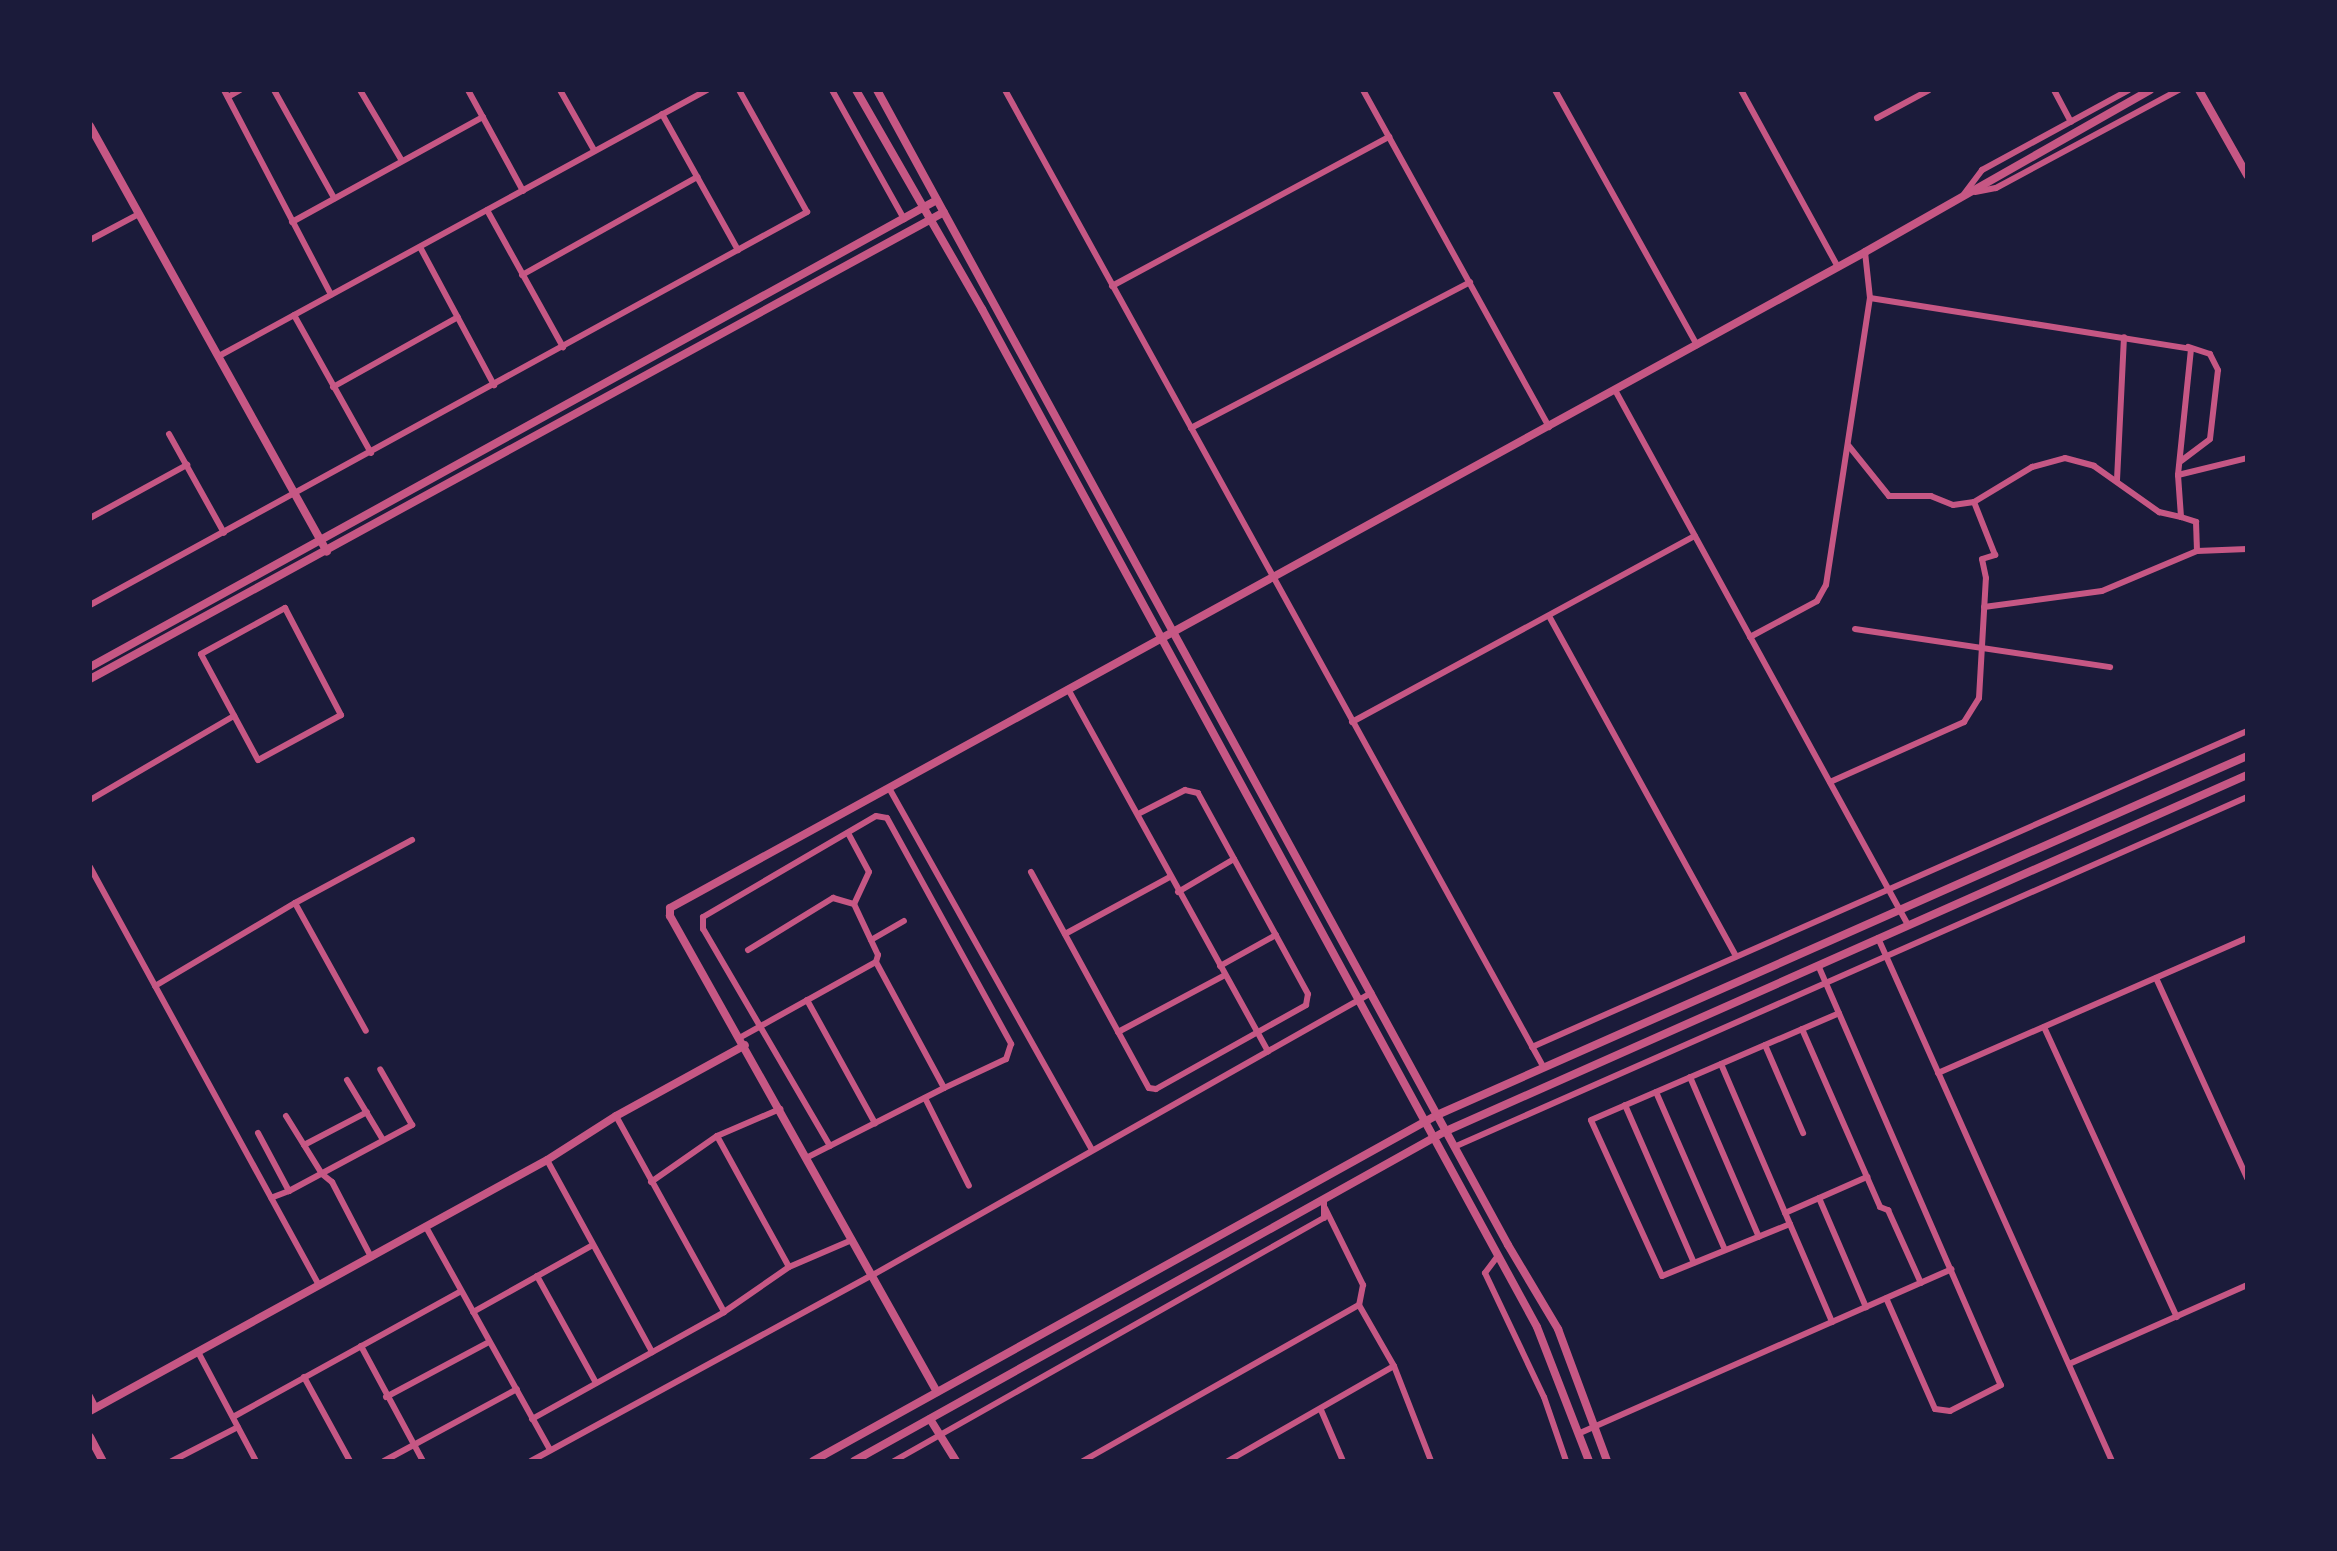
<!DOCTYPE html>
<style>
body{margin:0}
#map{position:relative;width:2337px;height:1551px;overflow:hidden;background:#1b1b3a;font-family:"Space Grotesk",sans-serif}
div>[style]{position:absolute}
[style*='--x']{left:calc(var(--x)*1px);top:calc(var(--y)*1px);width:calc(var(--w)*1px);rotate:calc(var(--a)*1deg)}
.minor>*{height:6px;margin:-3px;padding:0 3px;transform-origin:3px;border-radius:3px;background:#c65784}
.tertiary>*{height:8px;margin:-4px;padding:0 4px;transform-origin:4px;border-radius:4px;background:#c65784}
span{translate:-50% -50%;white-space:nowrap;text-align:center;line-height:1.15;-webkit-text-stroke:8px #1b1b3a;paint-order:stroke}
.frame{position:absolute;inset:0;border:92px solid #1b1b3a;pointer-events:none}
</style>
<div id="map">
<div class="minor">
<i style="--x:224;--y:90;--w:231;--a:62.4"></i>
<i style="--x:274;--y:90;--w:124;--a:60.9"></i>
<i style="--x:360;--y:90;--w:82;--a:59.4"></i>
<i style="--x:468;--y:90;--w:115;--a:61.4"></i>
<i style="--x:560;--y:90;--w:69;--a:60.5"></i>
<i style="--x:832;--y:90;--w:148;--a:60.8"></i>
<i style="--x:1005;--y:90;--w:1114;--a:61.14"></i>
<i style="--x:1363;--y:90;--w:385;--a:61.1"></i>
<i style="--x:1555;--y:90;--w:292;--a:60.9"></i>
<i style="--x:1741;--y:90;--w:202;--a:61.3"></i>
<i style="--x:2054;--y:90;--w:36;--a:62"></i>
<i style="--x:228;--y:97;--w:14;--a:-30"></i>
<i style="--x:662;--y:114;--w:156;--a:60.8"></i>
<i style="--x:1877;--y:118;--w:59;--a:-28.3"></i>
<i style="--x:1975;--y:192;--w:21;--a:-11"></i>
<i style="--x:1996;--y:188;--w:208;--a:-28.2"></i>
<i style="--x:1964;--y:194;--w:30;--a:-53"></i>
<i style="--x:1982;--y:170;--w:167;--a:-28.6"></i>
<i style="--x:487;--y:210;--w:157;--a:61"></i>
<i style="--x:292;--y:222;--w:218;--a:-28.8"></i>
<i style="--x:90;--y:240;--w:55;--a:-28"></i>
<i style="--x:420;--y:247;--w:157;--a:61.8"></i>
<i style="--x:1865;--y:252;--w:46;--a:83.8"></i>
<i style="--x:522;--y:275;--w:201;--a:-29.2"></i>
<i style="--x:1112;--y:286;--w:315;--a:-28.3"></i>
<i style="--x:294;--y:315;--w:158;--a:60.8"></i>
<i style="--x:219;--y:356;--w:556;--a:-28.59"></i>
<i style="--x:333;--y:387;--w:143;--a:-29.2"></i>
<i style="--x:1615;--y:390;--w:610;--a:61.29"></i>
<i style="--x:1191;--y:428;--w:315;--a:-27.6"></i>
<i style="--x:169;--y:434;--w:113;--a:60.9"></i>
<i style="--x:2181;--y:461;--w:36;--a:-37"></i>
<i style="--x:2210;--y:439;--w:69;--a:-83.4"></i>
<i style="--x:2218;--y:370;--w:18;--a:-117"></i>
<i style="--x:2210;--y:354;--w:23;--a:-162"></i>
<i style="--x:2178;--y:475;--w:71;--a:-13.8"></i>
<i style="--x:2117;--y:480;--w:143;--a:-87.2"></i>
<i style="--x:1974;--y:502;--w:68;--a:-31.1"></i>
<i style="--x:2032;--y:467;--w:34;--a:-15"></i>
<i style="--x:2065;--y:458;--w:30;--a:15"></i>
<i style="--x:2094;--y:466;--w:80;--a:35.3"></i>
<i style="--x:2159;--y:512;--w:23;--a:13"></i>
<i style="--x:90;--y:518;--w:111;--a:-28.7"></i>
<i style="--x:90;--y:605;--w:818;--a:-28.73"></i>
<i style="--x:807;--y:212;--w:140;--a:-119.1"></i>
<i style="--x:1984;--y:607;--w:119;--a:-7.7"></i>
<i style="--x:2102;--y:591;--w:103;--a:-22.8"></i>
<i style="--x:285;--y:608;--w:121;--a:62.4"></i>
<i style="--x:341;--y:715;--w:94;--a:151.5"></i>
<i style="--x:258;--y:760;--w:120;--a:-118.3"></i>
<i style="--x:201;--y:654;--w:96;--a:-28.7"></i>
<i style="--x:1549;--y:616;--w:388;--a:61.2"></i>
<i style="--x:1855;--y:629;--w:258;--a:8.5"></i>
<i style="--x:1750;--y:637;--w:76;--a:-28.2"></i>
<i style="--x:1817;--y:601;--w:18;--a:-61"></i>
<i style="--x:1826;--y:585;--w:290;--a:-81.3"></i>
<i style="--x:1870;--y:298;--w:325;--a:9"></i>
<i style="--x:2191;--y:349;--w:127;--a:95.9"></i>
<i style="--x:2178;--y:475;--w:42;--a:85.9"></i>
<i style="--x:2181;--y:517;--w:16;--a:18"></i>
<i style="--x:2196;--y:522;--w:29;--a:88"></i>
<i style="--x:2197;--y:551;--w:50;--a:-2.3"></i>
<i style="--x:1068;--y:689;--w:414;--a:61.1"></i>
<i style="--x:1352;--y:722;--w:390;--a:-28.5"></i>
<i style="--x:1830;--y:782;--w:147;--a:-24.1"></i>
<i style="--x:1964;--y:722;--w:28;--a:-58"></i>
<i style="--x:1979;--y:698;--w:120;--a:-86.7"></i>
<i style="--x:1986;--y:578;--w:19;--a:-102"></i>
<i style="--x:1982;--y:559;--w:14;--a:-17"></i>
<i style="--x:1995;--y:555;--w:57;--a:-111.6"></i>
<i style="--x:1974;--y:502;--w:21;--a:172"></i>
<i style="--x:1953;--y:505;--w:24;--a:-158"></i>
<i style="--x:1931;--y:496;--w:42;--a:180"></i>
<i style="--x:1889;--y:496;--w:64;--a:-128.7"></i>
<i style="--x:889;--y:788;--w:415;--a:60.7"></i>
<i style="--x:90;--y:800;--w:167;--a:-30.3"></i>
<i style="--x:848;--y:833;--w:44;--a:61.7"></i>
<i style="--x:869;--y:872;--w:35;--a:115"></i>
<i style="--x:90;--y:867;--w:477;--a:61.3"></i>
<i style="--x:1031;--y:872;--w:246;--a:61.4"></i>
<i style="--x:1149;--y:1088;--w:7;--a:8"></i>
<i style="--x:1156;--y:1089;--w:172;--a:-29.2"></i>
<i style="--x:1306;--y:1005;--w:11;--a:-80"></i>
<i style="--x:1308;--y:994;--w:229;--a:-118.7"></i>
<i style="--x:1198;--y:793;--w:13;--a:-167"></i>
<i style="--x:1185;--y:790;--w:53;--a:152.9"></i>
<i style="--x:1178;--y:892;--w:65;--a:-30.5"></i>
<i style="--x:295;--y:903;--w:133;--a:-28.3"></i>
<i style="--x:1065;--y:934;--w:119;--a:-28.5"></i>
<i style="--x:1878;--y:938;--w:573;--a:65.9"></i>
<i style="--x:871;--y:940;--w:38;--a:-30"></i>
<i style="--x:748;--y:950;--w:100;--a:-31.5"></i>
<i style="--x:833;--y:898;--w:22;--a:16"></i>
<i style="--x:854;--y:904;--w:56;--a:64.8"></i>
<i style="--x:878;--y:955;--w:7;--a:106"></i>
<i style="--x:1818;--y:965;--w:458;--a:66.5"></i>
<i style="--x:2001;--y:1385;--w:57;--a:153"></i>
<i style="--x:1950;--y:1411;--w:15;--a:-172"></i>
<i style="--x:1935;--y:1409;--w:121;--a:-113.8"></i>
<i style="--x:1220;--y:966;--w:64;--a:-29"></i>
<i style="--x:2156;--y:978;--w:220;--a:65.5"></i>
<i style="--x:155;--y:986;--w:163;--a:-30.7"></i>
<i style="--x:295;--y:903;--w:146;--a:61"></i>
<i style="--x:807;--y:1000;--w:141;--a:61.1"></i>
<i style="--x:2044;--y:1027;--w:319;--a:65.4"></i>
<i style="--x:1802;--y:1029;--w:194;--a:66.3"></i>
<i style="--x:1880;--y:1207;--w:9;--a:21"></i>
<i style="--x:1888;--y:1210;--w:80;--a:65.7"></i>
<i style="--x:1118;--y:1032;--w:121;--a:-28"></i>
<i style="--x:741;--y:1037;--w:154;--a:-29.1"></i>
<i style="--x:876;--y:962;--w:143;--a:61.6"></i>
<i style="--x:944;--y:1088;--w:155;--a:153.1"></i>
<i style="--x:1765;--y:1045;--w:96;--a:66.6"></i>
<i style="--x:1532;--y:1047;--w:782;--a:-23.84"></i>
<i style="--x:1721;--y:1064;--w:281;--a:66.7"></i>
<i style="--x:1938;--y:1073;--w:337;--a:-23.6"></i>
<i style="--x:1690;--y:1077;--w:174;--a:66.7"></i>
<i style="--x:347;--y:1080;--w:70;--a:59"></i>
<i style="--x:1656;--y:1092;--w:172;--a:66.4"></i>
<i style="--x:925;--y:1098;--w:98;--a:63.4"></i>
<i style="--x:1625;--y:1105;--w:172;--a:66.4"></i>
<i style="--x:286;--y:1116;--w:68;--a:58.2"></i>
<i style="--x:322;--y:1174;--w:13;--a:39"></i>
<i style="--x:332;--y:1182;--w:85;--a:62.5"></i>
<i style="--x:616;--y:1116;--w:224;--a:61.1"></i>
<i style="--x:258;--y:1133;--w:66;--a:61.9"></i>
<i style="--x:289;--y:1191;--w:19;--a:159"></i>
<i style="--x:717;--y:1136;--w:149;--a:61.2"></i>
<i style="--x:304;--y:1145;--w:71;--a:-27.6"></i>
<i style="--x:830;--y:1146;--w:251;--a:-120.3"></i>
<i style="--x:703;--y:929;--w:12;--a:-90"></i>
<i style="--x:703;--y:917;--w:200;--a:-30.3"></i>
<i style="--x:876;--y:816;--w:11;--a:10"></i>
<i style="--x:887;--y:818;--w:258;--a:61.2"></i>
<i style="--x:1011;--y:1044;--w:16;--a:108"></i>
<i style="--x:1006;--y:1059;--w:68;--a:154.9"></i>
<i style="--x:1454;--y:1147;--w:867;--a:-23.81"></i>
<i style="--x:547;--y:1160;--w:219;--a:61.3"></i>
<i style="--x:651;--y:1182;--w:80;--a:-34.9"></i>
<i style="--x:717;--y:1136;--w:69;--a:-23.2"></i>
<i style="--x:289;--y:1191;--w:140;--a:-28.2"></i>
<i style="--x:412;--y:1125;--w:64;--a:-119.7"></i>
<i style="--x:1819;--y:1198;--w:119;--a:66.7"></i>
<i style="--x:1325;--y:1208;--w:86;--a:63.7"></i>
<i style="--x:1363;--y:1285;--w:20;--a:101"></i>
<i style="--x:1359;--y:1305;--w:70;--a:60.2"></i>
<i style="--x:1394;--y:1366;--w:102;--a:68.7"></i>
<i style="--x:1785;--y:1213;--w:90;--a:-23.7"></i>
<i style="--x:1790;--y:1224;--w:138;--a:157.9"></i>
<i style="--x:1662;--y:1276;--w:171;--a:-114.5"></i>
<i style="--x:1591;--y:1120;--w:270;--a:-23.3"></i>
<i style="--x:426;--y:1227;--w:255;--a:60.9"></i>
<i style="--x:1497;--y:1257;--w:20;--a:127"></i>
<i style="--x:1485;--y:1273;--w:137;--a:64.6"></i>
<i style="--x:1544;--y:1397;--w:68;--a:71"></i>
<i style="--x:537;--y:1276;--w:122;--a:61.1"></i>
<i style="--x:473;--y:1312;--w:137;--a:-29.2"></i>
<i style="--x:361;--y:1346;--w:131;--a:61.7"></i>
<i style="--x:198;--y:1352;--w:123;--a:62"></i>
<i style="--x:2069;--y:1364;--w:195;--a:-23.9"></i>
<i style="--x:304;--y:1377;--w:96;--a:61.3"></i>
<i style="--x:90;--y:1396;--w:13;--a:63"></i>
<i style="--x:386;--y:1397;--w:117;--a:-28.1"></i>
<i style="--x:1321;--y:1410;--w:56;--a:66.7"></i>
<i style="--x:233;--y:1417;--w:260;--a:-28.9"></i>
<i style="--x:532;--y:1419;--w:220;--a:-29.1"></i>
<i style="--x:724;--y:1312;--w:79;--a:-34.7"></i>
<i style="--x:789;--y:1267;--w:69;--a:-23.2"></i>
<i style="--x:1580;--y:1433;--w:406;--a:-23.8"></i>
<i style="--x:172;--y:1461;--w:74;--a:-27.3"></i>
<i style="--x:384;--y:1461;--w:151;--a:-28.4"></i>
<i style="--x:531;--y:1461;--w:387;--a:-28.6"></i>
<i style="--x:871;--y:1276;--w:575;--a:-29.51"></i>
<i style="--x:894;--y:1461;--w:494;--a:-29.5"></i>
<i style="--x:1324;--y:1218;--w:19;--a:-90"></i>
<i style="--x:1083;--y:1461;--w:317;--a:-29.5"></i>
<i style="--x:1228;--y:1461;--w:191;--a:-29.8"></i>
</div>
<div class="tertiary">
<i style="--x:856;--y:90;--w:253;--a:60.1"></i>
<i style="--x:982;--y:309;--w:1159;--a:61.4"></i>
<i style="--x:1537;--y:1327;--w:144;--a:68.8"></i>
<i style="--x:877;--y:90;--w:1316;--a:61.35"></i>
<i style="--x:1508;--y:1245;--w:98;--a:59.2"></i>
<i style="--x:1558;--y:1329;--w:141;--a:69.6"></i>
<i style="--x:2199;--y:90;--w:98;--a:60.5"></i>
<i style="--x:90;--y:126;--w:487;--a:60.9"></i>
<i style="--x:90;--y:667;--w:967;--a:-28.87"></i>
<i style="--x:90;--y:679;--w:973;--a:-28.67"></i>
<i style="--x:937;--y:1392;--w:546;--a:-119.29"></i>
<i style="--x:670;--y:916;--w:8;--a:-90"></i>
<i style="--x:670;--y:908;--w:1363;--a:-28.76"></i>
<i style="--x:1865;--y:252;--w:328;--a:-29.6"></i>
<i style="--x:90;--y:1411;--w:521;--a:-28.78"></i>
<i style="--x:547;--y:1160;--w:82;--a:-32.5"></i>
<i style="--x:616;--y:1116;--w:147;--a:-28.8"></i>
<i style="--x:930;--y:1419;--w:49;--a:58.2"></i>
<i style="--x:90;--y:1437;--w:27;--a:62"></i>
<i style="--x:813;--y:1461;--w:714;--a:-29.01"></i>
<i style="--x:1437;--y:1115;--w:886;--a:-23.9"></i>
<i style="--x:854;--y:1461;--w:678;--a:-29.14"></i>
<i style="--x:1446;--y:1131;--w:877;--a:-23.96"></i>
</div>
<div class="frame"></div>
</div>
